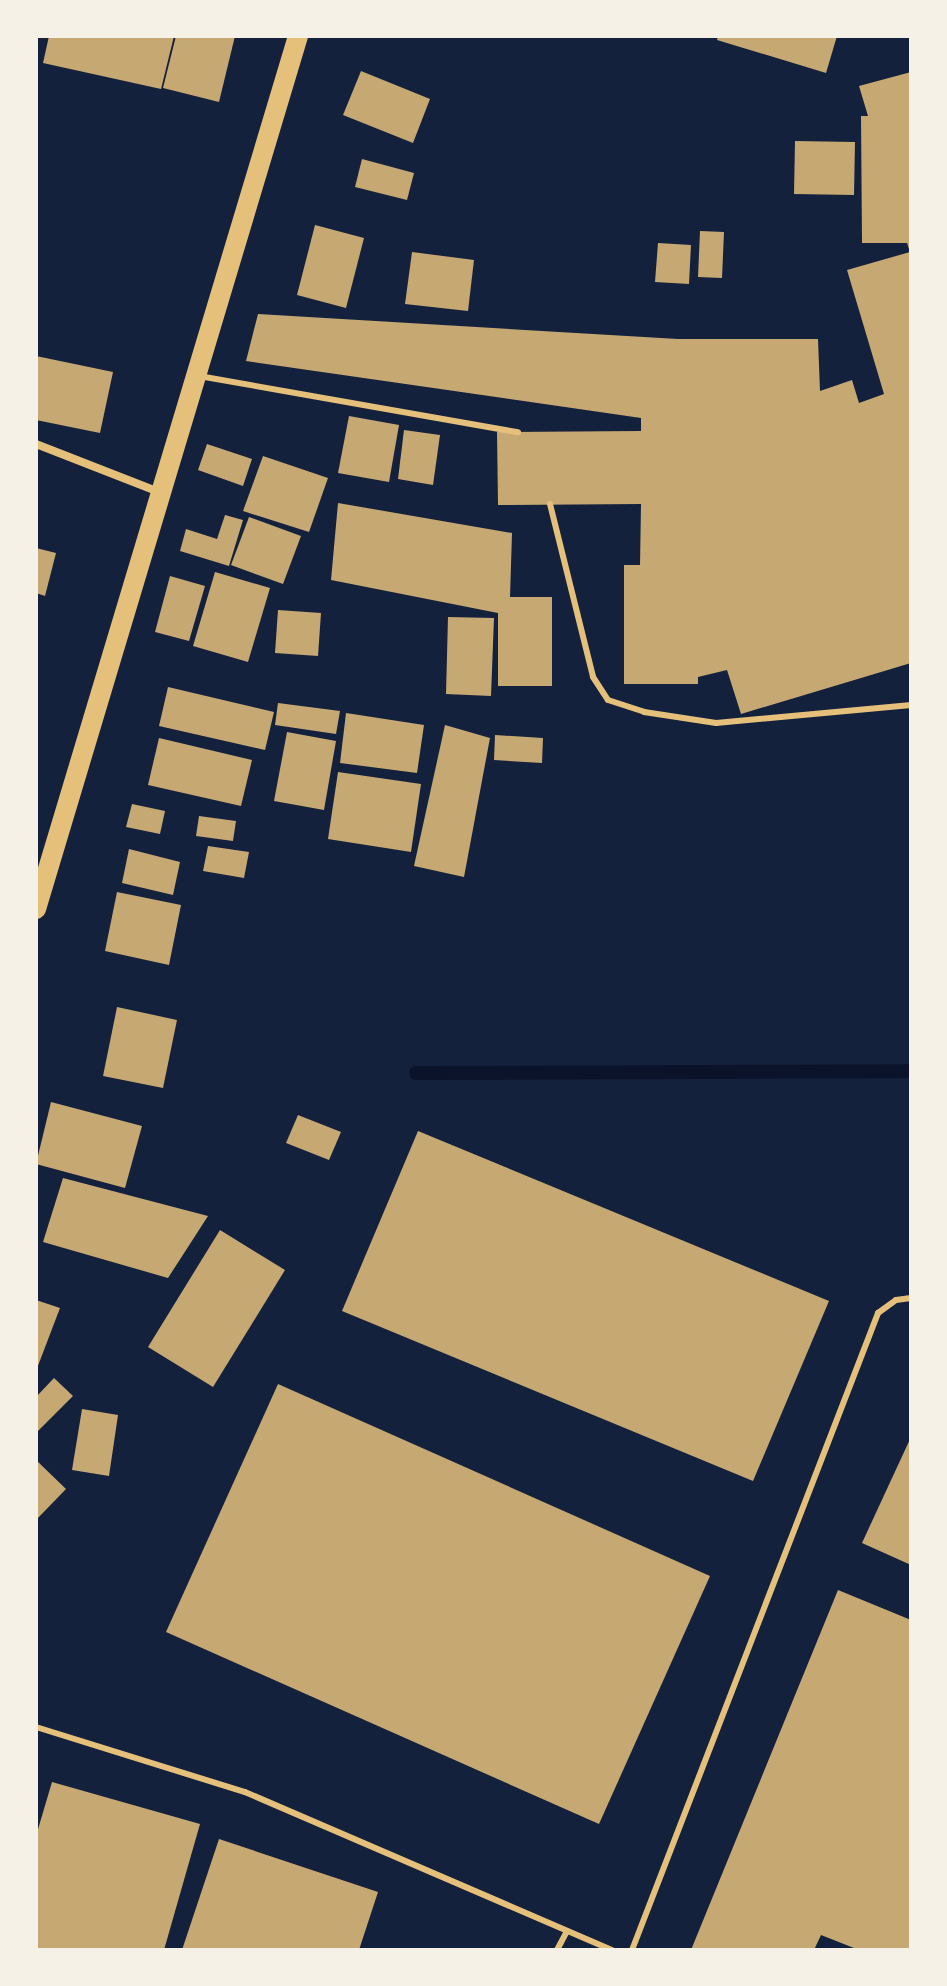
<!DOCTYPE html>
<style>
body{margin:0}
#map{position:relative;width:947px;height:1986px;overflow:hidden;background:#14213d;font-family:"Varela Round",sans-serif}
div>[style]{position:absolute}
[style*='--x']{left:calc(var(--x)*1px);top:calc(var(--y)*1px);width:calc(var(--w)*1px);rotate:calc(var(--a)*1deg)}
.stream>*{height:14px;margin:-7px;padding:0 7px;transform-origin:7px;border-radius:7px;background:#0b132b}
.building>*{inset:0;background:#c6a872}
.service>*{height:6px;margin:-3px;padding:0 3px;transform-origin:3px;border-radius:3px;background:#e5c07b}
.minor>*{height:8px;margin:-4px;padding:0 4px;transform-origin:4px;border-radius:4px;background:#e5c07b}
.primary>*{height:20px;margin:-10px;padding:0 10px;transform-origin:10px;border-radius:10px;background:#e5c07b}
span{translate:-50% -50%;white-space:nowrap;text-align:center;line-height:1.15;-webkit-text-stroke:8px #f6f1e7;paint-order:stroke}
.frame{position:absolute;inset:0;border:38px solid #f6f1e7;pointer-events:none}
</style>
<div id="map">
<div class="stream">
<i style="--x:416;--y:1073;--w:495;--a:-0.2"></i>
</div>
<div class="building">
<i style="clip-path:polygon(49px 36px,174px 36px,161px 89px,43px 63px)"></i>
<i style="clip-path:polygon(176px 36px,235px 36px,219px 102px,163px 88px)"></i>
<i style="clip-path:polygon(718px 36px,837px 36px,826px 73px,717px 40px)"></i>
<i style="clip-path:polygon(361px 71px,430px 99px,413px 143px,343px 115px)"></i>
<i style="clip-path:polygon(911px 72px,911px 663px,741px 714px,727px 670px,698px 677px,698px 684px,624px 684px,624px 565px,640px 565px,641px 504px,498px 505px,497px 432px,641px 431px,641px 418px,246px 361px,258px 314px,678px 339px,818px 339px,820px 391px,852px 380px,859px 403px,884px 394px,847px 270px,910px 252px,907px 243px,862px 243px,861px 116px,868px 116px,859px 86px)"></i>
<i style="clip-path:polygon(795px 141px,855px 142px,854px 195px,794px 194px)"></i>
<i style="clip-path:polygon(362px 159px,414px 173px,407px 200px,355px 187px)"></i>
<i style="clip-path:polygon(315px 225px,364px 238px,346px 308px,297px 295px)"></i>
<i style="clip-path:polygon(700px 231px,724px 232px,722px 278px,698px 277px)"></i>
<i style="clip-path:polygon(658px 243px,691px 245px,689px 284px,655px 282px)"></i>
<i style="clip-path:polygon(412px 252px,474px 260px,468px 311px,405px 304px)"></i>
<i style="clip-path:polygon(36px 356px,113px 372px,100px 433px,36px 420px)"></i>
<i style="clip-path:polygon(349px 416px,399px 425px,389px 482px,338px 473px)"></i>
<i style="clip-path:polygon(404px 430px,440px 435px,433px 485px,398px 479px)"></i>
<i style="clip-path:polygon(207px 444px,252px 459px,243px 486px,198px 470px)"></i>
<i style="clip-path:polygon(263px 456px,328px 478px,309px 532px,243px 511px)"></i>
<i style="clip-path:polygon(338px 503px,512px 533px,510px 597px,552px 597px,552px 686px,498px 686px,498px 613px,331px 580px)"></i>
<i style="clip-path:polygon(225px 515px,243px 520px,229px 566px,180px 551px,186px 529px,217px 539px)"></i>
<i style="clip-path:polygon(249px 517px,301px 536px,283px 584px,231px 565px)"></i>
<i style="clip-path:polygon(36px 548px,56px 553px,45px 596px,36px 593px)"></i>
<i style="clip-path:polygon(215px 572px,270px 588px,248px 662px,193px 646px)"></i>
<i style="clip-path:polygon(170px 576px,205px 586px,189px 641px,155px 632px)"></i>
<i style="clip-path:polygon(278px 610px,321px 613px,318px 656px,275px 653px)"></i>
<i style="clip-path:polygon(448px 617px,494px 618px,491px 696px,446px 694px)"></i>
<i style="clip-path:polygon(168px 687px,274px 712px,265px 750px,159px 726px)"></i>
<i style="clip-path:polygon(278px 703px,340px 711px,336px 734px,275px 725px)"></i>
<i style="clip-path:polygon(346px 713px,424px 725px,417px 773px,340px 763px)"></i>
<i style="clip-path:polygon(445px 725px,490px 738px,464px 877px,414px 866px)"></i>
<i style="clip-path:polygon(287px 732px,336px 741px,324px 810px,274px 801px)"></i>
<i style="clip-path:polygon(495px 735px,543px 738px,542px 763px,494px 760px)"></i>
<i style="clip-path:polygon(159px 738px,252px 760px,241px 806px,148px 785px)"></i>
<i style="clip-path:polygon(338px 772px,421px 784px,411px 852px,328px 839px)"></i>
<i style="clip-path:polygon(132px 804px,165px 811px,160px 834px,126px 827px)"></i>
<i style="clip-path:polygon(199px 816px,236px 821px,233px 841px,196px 836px)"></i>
<i style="clip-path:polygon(208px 846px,249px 852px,244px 878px,203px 871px)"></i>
<i style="clip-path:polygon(129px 849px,180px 862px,173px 895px,122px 883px)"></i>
<i style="clip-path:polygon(117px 892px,181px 905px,169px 965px,105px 951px)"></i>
<i style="clip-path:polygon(117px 1007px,177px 1020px,163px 1088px,103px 1076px)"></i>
<i style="clip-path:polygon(51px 1102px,142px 1126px,125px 1188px,36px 1164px)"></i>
<i style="clip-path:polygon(298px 1115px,341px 1132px,329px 1160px,286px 1143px)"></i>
<i style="clip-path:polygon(418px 1131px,829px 1301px,753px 1481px,342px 1311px)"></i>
<i style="clip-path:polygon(63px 1178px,208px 1216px,168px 1278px,43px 1242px)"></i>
<i style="clip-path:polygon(220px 1230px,285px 1270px,213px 1387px,148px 1347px)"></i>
<i style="clip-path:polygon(36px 1300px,60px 1308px,36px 1371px)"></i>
<i style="clip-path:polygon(54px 1378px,73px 1396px,36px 1433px,36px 1397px)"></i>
<i style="clip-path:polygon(278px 1384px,710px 1576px,599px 1824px,166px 1632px)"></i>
<i style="clip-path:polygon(82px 1409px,118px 1415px,109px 1476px,72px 1470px)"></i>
<i style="clip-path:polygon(911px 1437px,911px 1565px,862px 1543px)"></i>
<i style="clip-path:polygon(36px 1460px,66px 1489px,36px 1520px)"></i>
<i style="clip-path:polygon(838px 1590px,911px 1620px,911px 1950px,859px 1950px,821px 1935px,814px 1950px,691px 1950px)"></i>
<i style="clip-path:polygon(52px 1782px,200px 1824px,164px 1950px,36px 1950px,36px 1836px)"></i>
<i style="clip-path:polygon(219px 1839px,378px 1892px,359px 1950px,182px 1950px)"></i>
</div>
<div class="service">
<i style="--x:199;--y:376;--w:324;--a:10"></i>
<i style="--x:550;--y:504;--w:178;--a:76"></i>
<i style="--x:593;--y:677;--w:27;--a:57"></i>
<i style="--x:608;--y:700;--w:38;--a:18"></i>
<i style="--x:644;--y:712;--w:73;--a:8.7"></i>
<i style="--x:716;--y:723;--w:196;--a:-5.3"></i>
<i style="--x:36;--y:1727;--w:219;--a:17.3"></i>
<i style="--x:245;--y:1792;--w:400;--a:23.3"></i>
<i style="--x:557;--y:1950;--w:21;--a:-62"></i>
<i style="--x:632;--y:1950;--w:683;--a:-68.88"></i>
<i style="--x:878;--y:1313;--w:22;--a:-36"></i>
<i style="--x:896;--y:1300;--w:15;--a:-8"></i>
</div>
<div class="minor">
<i style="--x:36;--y:444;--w:132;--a:21.3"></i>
</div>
<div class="primary">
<i style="--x:36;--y:909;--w:911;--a:-73.29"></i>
</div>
<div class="frame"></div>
</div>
